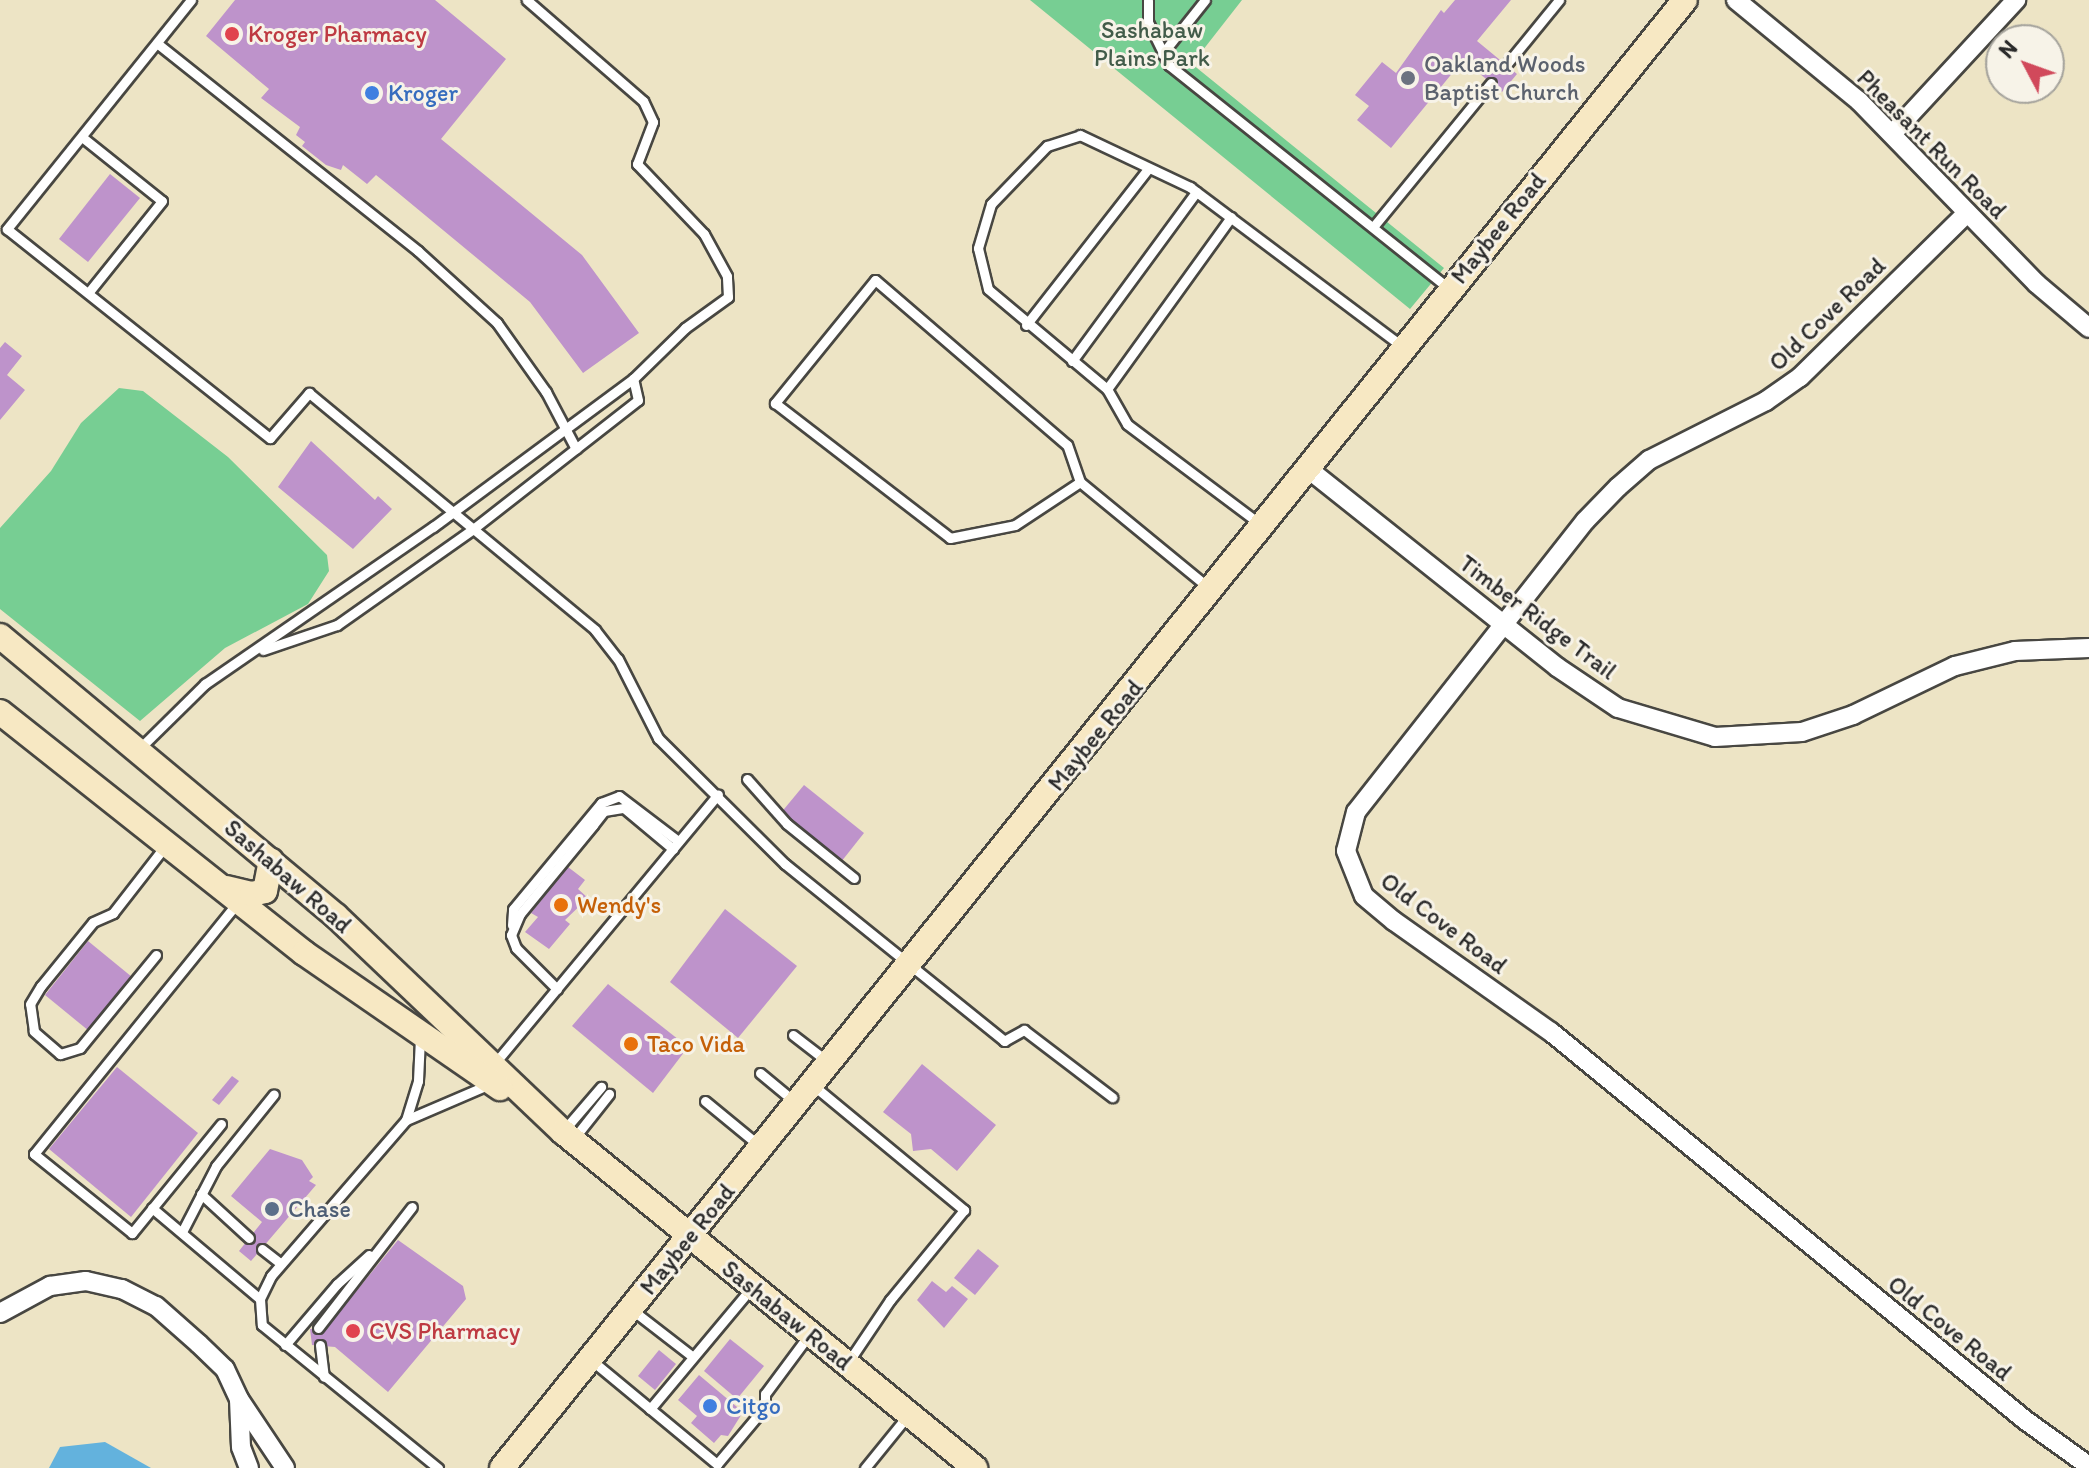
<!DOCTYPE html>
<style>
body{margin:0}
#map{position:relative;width:2089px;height:1468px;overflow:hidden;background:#ede4c5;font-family:Itim,sans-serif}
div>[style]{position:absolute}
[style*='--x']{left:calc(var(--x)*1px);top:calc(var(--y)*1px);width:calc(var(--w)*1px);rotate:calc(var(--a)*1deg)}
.green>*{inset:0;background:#77ce93}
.water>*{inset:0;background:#63b2dd}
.building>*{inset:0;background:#be93cb}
.roads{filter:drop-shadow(2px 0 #484742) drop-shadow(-2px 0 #484742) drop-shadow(0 2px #484742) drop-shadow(0 -2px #484742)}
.lane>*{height:9px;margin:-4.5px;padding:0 4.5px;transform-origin:4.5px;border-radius:4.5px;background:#fff}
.street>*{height:18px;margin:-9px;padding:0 9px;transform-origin:9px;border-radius:9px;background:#fff}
.secondary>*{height:24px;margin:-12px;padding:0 12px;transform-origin:12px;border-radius:12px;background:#f7e8c3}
.dots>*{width:22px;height:22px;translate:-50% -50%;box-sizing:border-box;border:4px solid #f7f3e8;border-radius:50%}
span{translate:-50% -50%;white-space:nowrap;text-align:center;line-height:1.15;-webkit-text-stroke:6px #f7f3e8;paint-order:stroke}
.park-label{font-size:24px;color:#425c4a}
.health-label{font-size:24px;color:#be3a42}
.left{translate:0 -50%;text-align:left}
.worship-label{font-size:24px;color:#5b616d}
.shop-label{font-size:24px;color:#366cbe}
.street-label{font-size:24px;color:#2b2b2b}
.food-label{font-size:24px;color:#c56008}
.service-label{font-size:24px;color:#4e5e75}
.north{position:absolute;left:1985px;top:24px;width:80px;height:80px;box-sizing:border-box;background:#f7f3e8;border:2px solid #a5a39c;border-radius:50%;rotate:311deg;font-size:22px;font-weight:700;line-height:32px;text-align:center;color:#2b2b2b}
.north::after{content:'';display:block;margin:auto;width:28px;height:36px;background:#d1495b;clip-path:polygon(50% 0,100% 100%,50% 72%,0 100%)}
</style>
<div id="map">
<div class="green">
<i style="clip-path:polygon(1030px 0,1242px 0,1192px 64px,1444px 268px,1410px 309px)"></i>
<i style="clip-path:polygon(119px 388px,143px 391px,228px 457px,327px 555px,329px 571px,308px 604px,225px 648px,140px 721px,0 609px,0 528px,51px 471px,81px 423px)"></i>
</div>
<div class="water">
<i style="clip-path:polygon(105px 1442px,151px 1468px,49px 1468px,60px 1447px)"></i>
</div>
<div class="building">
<i style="clip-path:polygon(235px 0,435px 0,506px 59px,441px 139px,582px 255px,639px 333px,583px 373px,530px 302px,397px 192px,376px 175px,367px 184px,343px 165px,341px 170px,326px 165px,302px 146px,305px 142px,296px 135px,300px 127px,261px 98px,269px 89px,206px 36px)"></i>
<i style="clip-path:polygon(1455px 0,1511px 0,1477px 41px,1517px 74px,1502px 92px,1463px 60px,1391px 148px,1357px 120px,1369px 106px,1355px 95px,1382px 62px,1396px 73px,1441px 10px,1444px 13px)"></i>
<i style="clip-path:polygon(110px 174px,140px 198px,88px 262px,59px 239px)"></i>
<i style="clip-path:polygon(5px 342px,22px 356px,7px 375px,25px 390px,0 420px,0 348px)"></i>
<i style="clip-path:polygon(311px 441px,375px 500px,378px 496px,392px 509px,353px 549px,278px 487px)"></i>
<i style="clip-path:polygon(804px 785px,864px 833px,841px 862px,780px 814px)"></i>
<i style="clip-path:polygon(568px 867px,585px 880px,578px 889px,588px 898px,565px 920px,570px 924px,549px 949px,525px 932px,538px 917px,531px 913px)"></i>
<i style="clip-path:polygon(725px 909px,797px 966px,738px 1038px,670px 982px)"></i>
<i style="clip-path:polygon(88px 941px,132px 977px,89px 1031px,45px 995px)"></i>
<i style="clip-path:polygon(608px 984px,688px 1047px,653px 1093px,572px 1026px)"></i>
<i style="clip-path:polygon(922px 1064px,996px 1125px,957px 1171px,931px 1149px,913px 1151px,911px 1134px,883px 1112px)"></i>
<i style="clip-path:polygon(117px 1067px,198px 1133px,131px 1217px,49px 1149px)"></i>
<i style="clip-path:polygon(232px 1076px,239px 1081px,219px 1105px,212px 1100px)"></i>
<i style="clip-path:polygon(270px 1149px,302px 1160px,313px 1177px,309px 1181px,316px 1185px,251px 1261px,239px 1251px,262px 1222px,231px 1196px)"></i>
<i style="clip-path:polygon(398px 1240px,463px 1286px,466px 1299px,388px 1392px,335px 1347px,312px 1345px,310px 1329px,327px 1327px)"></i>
<i style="clip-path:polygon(978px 1249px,999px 1266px,975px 1295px,954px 1278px)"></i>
<i style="clip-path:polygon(932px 1281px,946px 1292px,952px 1286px,968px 1299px,944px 1328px,917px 1300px)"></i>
<i style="clip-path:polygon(730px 1339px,764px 1366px,737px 1399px,704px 1371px)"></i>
<i style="clip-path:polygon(659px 1350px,676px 1364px,655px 1390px,638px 1376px)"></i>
<i style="clip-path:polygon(699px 1375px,743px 1412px,728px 1436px,721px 1435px,714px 1443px,691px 1423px,697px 1416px,678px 1400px)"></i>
</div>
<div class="roads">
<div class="lane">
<i style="--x:191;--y:0;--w:294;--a:128.8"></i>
<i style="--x:7;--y:229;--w:336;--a:38.5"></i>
<i style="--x:270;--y:438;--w:60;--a:-49.1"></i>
<i style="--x:309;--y:393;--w:371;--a:39.6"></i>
<i style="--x:595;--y:630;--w:37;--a:52"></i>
<i style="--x:618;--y:659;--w:89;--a:63.1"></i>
<i style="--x:658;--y:738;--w:179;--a:44.8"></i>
<i style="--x:785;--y:864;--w:282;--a:38.9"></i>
<i style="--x:1004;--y:1041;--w:23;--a:-29"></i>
<i style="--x:1024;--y:1030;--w:111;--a:37.3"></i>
<i style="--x:1148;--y:0;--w:22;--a:90"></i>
<i style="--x:1148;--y:22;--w:48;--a:64"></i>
<i style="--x:1169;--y:65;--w:357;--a:38.6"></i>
<i style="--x:158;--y:44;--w:332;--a:38.5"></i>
<i style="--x:418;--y:251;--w:107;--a:42.3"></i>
<i style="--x:497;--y:323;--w:85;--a:54.6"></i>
<i style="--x:546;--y:392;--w:64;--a:62.2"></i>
<i style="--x:1162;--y:54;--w:69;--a:-51.5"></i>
<i style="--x:1506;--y:65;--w:84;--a:-50.8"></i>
<i style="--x:82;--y:137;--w:102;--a:38.7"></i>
<i style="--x:162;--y:201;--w:118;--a:128.8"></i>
<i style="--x:1373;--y:227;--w:186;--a:-50.7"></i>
<i style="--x:1026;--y:325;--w:198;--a:-52"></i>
<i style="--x:1072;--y:361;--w:210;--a:-53.7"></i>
<i style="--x:1107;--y:389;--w:212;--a:-54.2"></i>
<i style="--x:1080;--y:482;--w:39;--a:-109"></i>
<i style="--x:1067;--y:445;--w:253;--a:-139.3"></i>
<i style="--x:875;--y:280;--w:159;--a:129.1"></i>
<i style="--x:775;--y:403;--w:221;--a:37.6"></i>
<i style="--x:950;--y:538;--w:66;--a:-11.3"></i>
<i style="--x:1015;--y:525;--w:78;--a:-33.5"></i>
<i style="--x:1080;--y:482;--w:167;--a:39.4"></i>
<i style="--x:1260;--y:524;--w:166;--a:-143.1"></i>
<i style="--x:1127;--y:424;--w:40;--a:-119.7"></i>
<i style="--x:1107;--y:389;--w:155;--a:-140"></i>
<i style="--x:988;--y:289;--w:42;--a:-103.7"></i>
<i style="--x:978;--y:248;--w:46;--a:-73.5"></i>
<i style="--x:991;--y:204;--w:81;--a:-46"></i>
<i style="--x:1047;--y:146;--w:35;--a:-18"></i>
<i style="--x:1080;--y:135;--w:122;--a:25.3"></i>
<i style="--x:1190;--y:187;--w:265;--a:36.9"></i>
<i style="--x:263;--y:650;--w:78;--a:-18.7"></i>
<i style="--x:337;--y:625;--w:166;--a:-35.2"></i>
<i style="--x:473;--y:529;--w:209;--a:-38"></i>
<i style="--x:638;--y:400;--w:22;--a:-103"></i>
<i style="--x:139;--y:749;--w:93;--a:-44.6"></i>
<i style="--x:205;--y:684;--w:277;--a:-34.6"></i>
<i style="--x:433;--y:527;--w:249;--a:-36.5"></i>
<i style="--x:633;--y:379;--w:73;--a:-44.4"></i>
<i style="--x:685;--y:328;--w:53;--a:-35.8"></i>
<i style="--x:728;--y:297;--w:21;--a:-93"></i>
<i style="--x:727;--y:276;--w:48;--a:-118.7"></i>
<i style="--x:704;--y:234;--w:97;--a:-133.7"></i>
<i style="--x:637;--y:164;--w:45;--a:-69.1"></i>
<i style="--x:653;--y:122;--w:23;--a:-115"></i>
<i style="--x:643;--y:101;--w:154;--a:-139"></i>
<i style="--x:747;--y:779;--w:60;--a:48.4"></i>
<i style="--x:787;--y:824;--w:86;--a:38.9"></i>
<i style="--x:512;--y:925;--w:16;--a:-86"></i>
<i style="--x:513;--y:909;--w:138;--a:-50.3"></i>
<i style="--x:601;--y:803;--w:19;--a:-21"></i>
<i style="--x:619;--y:796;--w:74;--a:37.3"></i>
<i style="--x:156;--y:955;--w:120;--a:129.3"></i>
<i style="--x:80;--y:1048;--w:21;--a:163"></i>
<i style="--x:60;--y:1054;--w:35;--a:-139"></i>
<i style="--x:34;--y:1031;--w:27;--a:-98"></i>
<i style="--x:30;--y:1004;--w:21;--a:-59"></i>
<i style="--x:41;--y:986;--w:82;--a:-50.9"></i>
<i style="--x:93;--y:922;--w:22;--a:-24"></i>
<i style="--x:113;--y:913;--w:86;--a:-52.1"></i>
<i style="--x:557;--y:989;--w:58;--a:-135"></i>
<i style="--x:516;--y:948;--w:14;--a:-111"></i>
<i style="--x:511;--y:935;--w:23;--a:-67"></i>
<i style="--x:520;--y:914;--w:115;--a:-50.6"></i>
<i style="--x:593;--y:825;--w:18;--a:-52"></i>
<i style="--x:604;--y:811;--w:20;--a:-9"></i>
<i style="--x:624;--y:808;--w:64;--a:39.9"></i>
<i style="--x:793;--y:1035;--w:44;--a:37.6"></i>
<i style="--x:420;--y:1038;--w:43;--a:92.7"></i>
<i style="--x:418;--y:1081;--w:41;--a:107.1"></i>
<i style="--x:406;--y:1120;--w:206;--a:130.9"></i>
<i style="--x:271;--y:1276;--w:25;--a:116"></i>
<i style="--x:260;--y:1299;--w:26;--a:86"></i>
<i style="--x:262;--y:1325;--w:227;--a:39.1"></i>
<i style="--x:495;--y:1063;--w:349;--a:-50.3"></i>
<i style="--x:760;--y:1073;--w:45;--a:39.6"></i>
<i style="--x:814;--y:1086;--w:195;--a:39.6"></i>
<i style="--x:964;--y:1210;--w:117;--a:129.4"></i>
<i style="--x:890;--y:1300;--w:73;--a:123.9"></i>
<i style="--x:705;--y:1101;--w:72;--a:39.4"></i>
<i style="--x:406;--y:1120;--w:91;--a:-23.2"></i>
<i style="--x:221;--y:1124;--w:141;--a:129.2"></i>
<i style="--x:132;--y:1233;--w:126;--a:-141.1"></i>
<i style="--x:34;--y:1154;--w:324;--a:-51"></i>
<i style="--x:564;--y:1130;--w:57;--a:-49.3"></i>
<i style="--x:575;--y:1137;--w:55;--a:-51.7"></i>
<i style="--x:201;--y:1194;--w:65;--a:42.5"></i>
<i style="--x:152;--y:1208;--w:141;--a:40.1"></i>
<i style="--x:182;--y:1232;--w:74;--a:-62.7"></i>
<i style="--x:216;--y:1166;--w:92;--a:-51.1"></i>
<i style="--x:262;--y:1249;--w:24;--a:38"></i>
<i style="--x:631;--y:1309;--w:78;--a:37.7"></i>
<i style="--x:318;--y:1328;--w:153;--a:-52.2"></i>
<i style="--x:285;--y:1345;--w:80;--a:-49.6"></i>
<i style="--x:337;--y:1284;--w:43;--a:-42.2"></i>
<i style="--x:320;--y:1345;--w:32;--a:83"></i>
<i style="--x:590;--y:1359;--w:165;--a:39.6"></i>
<i style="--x:717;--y:1464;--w:75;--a:-49.9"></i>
<i style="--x:765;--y:1407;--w:13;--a:-90"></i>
<i style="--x:765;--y:1394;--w:72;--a:-53.4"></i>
<i style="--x:650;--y:1409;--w:158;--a:-50.1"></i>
<i style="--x:865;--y:1468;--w:68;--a:-50.9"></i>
</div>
<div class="street">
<i style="--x:1736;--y:0;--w:159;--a:39.4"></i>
<i style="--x:1859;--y:101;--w:255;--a:45.8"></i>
<i style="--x:2037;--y:284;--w:68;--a:40.2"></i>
<i style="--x:1892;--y:134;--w:183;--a:-47.2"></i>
<i style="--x:1967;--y:213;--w:234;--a:135.5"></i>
<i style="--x:1800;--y:377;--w:42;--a:144.8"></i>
<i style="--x:1766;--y:401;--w:131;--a:153.2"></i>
<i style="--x:1649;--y:460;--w:41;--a:138.9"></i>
<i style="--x:1618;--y:487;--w:47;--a:134.1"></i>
<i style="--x:1585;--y:521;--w:370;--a:128.2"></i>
<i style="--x:1356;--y:812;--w:40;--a:104.4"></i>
<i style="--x:1346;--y:851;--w:48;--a:68.2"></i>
<i style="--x:1364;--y:896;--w:39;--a:40"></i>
<i style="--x:1394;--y:921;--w:192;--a:35.3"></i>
<i style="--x:1551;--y:1032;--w:613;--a:39.3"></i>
<i style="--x:2025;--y:1420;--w:79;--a:35.7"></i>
<i style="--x:1307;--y:468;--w:320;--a:38.5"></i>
<i style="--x:1557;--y:667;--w:73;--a:33.9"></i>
<i style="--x:1618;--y:708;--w:101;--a:16.6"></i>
<i style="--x:1715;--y:737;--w:87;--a:-3.3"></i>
<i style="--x:1802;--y:732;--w:54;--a:-18.4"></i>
<i style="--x:1853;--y:715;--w:113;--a:-25.7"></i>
<i style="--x:1955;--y:666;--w:62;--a:-14"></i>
<i style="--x:2015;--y:651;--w:74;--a:-2.3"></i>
<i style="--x:0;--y:1313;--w:57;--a:-28.4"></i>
<i style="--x:50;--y:1286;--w:36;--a:-8"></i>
<i style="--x:86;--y:1281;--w:37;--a:13"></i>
<i style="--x:122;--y:1289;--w:38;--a:27"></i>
<i style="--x:156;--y:1306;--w:57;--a:41.5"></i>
<i style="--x:199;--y:1344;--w:36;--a:44"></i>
<i style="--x:225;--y:1369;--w:33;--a:65"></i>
<i style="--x:249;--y:1468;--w:22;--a:-111"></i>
<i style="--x:241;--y:1447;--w:48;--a:-92.4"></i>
<i style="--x:239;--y:1399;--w:83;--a:56.3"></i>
</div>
<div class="secondary">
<i style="--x:0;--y:636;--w:437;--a:39.8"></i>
<i style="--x:336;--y:916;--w:313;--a:43.6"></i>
<i style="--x:563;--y:1132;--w:532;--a:39.2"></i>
<i style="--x:0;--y:712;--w:388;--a:38.4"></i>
<i style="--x:304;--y:953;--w:238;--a:34.6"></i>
<i style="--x:226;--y:888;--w:27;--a:13"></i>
<i style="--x:252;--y:894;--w:13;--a:-13"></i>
<i style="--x:265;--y:891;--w:31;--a:-79"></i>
<i style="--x:502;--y:1468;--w:1885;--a:-51.14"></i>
</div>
</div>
<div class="dots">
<i style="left:232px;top:34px;background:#e0444e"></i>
<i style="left:1408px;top:78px;background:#6b7280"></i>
<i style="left:372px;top:93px;background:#3f7fe0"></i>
<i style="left:561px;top:905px;background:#e8710a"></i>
<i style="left:631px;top:1044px;background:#e8710a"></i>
<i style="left:272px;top:1209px;background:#5c6f8a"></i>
<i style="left:353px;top:1331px;background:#e0444e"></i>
<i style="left:710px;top:1406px;background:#3f7fe0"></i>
</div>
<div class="park-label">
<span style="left:1152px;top:44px">Sashabaw<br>Plains Park</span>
</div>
<div class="health-label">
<span class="left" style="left:248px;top:34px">Kroger Pharmacy</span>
<span class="left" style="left:369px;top:1331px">CVS Pharmacy</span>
</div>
<div class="worship-label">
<span class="left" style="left:1424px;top:78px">Oakland Woods<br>Baptist Church</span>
</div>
<div class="shop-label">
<span class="left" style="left:388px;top:93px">Kroger</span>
<span class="left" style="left:726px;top:1406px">Citgo</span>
</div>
<div class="street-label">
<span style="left:1932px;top:144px;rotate:45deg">Pheasant Run Road</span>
<span style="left:1498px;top:228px;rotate:-51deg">Maybee Road</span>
<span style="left:1827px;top:314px;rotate:-44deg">Old Cove Road</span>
<span style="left:1538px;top:617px;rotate:37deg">Timber Ridge Trail</span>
<span style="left:1095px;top:735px;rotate:-51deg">Maybee Road</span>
<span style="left:288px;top:876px;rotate:41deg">Sashabaw Road</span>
<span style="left:1444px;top:923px;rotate:37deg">Old Cove Road</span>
<span style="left:687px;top:1239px;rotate:-51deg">Maybee Road</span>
<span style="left:787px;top:1315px;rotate:39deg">Sashabaw Road</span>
<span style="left:1950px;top:1328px;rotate:39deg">Old Cove Road</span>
</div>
<div class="food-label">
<span class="left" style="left:577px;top:905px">Wendy's</span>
<span class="left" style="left:647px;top:1044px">Taco Vida</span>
</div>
<div class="service-label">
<span class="left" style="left:288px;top:1209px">Chase</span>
</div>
<div class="north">N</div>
</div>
